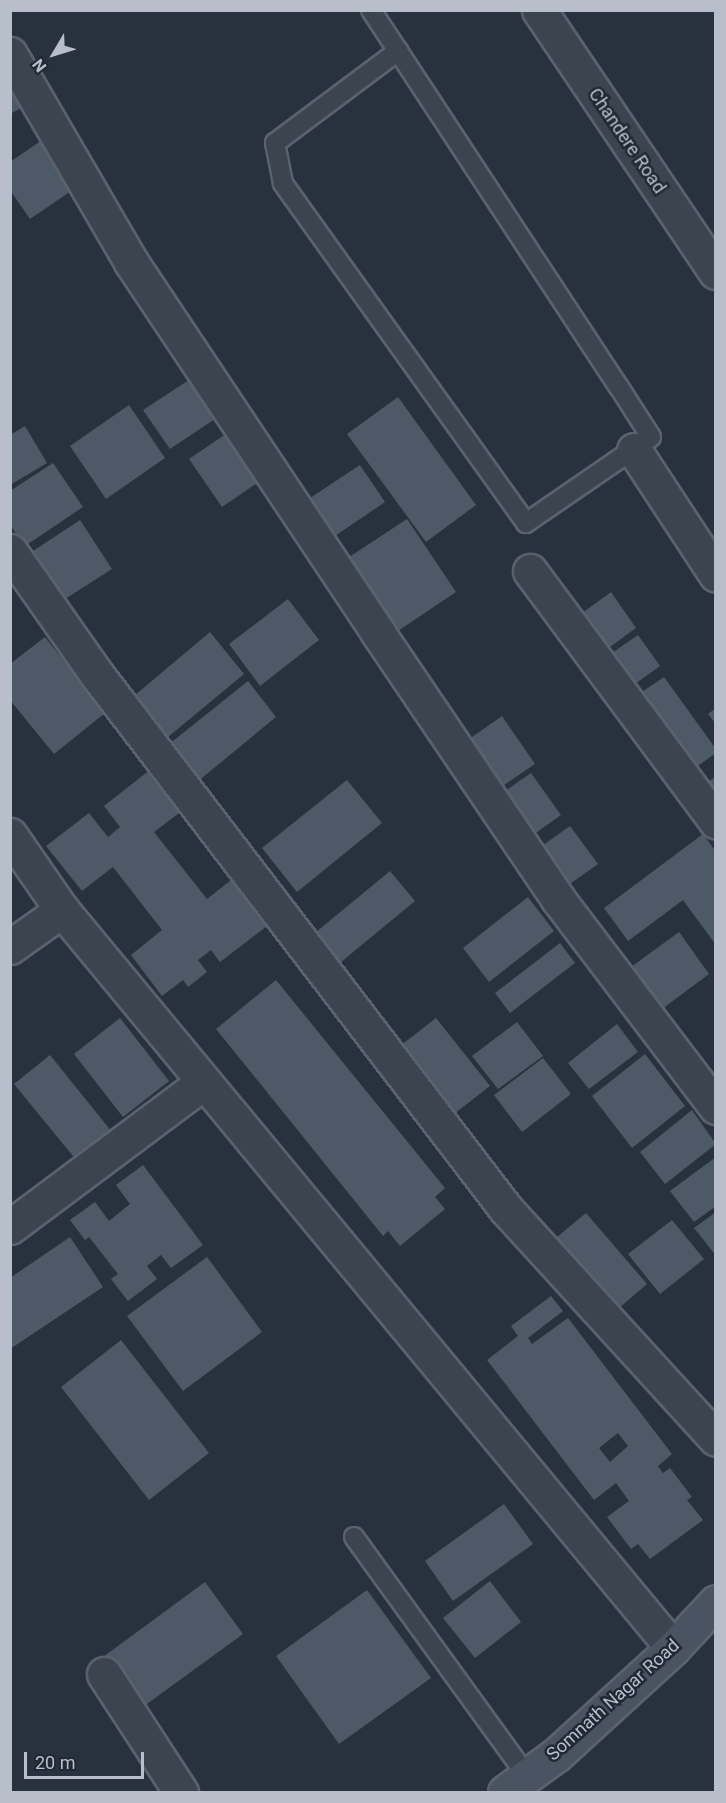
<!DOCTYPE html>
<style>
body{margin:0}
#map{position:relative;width:726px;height:1803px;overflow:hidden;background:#28323f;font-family:Roboto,sans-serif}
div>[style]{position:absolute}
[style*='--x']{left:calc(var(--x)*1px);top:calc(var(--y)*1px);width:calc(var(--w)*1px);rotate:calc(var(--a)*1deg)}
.building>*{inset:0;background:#4e5968}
.roads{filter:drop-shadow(2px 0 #5a626d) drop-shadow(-2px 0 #5a626d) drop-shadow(0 2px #5a626d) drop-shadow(0 -2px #5a626d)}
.lane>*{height:18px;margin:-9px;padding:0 9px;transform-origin:9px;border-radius:9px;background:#3c444f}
.street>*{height:33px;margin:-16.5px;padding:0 16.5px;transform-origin:16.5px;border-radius:16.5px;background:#3c444f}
.secondary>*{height:33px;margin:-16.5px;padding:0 16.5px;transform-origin:16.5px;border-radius:16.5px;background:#4a5362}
span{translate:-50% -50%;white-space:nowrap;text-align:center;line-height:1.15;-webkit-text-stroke:5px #202934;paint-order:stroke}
.street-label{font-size:18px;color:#b8bfca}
.frame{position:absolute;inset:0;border:12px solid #b8bfca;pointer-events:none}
.north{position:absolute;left:24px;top:24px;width:60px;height:60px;-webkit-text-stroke:4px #202934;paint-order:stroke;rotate:232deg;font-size:16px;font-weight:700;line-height:24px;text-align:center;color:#b8bfca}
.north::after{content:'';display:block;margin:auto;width:21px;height:27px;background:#b8bfca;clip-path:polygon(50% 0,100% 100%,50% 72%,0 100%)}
.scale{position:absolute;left:24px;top:1752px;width:120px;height:27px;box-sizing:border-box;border:3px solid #b8bfca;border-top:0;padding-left:8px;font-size:18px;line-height:21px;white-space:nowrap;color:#b8bfca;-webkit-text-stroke:4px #202934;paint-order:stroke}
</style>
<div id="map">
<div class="building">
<i style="clip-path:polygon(10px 72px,32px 102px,10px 114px)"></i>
<i style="clip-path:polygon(51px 134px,83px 183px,30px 219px,10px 190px,10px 162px)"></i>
<i style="clip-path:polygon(195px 376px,221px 415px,170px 449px,143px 410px)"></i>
<i style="clip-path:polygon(398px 397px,476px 505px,426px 542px,347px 434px)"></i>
<i style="clip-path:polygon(129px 405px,165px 458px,106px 499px,70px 446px)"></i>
<i style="clip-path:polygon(25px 426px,47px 463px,10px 485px,10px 435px)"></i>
<i style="clip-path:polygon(236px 427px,269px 475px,222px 507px,189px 459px)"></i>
<i style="clip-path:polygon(53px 463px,83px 507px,25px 546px,10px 525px,10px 491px)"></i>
<i style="clip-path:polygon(360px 465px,385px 502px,332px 538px,307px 500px)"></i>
<i style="clip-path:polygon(407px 519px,456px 592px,386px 639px,337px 565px)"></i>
<i style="clip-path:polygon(80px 520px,112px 569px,65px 599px,33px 551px)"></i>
<i style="clip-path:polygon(611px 592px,636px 628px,599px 655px,574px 619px)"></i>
<i style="clip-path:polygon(288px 599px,319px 640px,260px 686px,229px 644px)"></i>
<i style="clip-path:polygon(210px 632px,244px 674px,162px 742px,128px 701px)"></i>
<i style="clip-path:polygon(638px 635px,660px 666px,621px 694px,599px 662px)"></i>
<i style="clip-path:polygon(45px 637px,105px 713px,54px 754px,10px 700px,10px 664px)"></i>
<i style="clip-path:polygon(664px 677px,716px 749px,716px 753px,685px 775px,630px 700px)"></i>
<i style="clip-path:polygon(248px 681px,276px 717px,197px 782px,168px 745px)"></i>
<i style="clip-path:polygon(716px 708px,716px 724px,708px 714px)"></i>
<i style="clip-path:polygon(502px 716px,535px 764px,495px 791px,462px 744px)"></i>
<i style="clip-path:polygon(151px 769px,183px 810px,154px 832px,207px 899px,235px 877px,271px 923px,220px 962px,211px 950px,198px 960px,207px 972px,188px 987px,183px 980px,162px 996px,131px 955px,162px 930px,113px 867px,82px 891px,46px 846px,89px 813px,108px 837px,120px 827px,104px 806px)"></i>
<i style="clip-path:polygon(531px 773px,561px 815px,530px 837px,501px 794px)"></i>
<i style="clip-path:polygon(716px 776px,716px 801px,704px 785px)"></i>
<i style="clip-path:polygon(347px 780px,382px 823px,297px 892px,262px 848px)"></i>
<i style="clip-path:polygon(570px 826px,598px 864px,560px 891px,532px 853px)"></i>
<i style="clip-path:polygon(703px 834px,716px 852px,716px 945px,683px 900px,628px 941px,604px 908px)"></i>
<i style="clip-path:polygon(390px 871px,415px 901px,335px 967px,310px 937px)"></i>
<i style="clip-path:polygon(528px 897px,554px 931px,489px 982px,463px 948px)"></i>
<i style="clip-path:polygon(679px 932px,709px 974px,658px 1012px,627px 970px)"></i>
<i style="clip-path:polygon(560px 943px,575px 963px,510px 1013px,495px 993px)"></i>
<i style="clip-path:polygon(276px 980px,445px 1188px,435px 1197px,445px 1209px,400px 1246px,388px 1231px,383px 1236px,216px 1029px)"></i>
<i style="clip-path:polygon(120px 1018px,169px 1081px,123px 1117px,74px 1054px)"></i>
<i style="clip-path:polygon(436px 1018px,490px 1086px,454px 1114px,400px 1046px)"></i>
<i style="clip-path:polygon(517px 1022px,543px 1056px,498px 1089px,472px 1056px)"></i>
<i style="clip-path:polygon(617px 1024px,638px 1052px,589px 1089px,568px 1063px)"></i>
<i style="clip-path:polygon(645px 1054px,685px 1106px,632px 1148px,592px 1096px)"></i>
<i style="clip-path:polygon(50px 1055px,116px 1137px,81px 1166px,14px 1084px)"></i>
<i style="clip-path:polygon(543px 1058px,571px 1094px,522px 1132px,494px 1095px)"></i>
<i style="clip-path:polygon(692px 1110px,716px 1144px,665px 1184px,640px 1152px)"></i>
<i style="clip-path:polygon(716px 1157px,716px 1206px,694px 1222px,670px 1191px)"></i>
<i style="clip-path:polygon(143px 1165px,203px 1245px,171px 1268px,161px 1255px,147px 1266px,157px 1279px,128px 1301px,111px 1279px,118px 1274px,89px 1237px,85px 1240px,70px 1220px,95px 1202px,109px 1221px,130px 1204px,116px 1185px)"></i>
<i style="clip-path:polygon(716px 1212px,716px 1251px,714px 1253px,694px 1228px)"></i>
<i style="clip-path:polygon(586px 1213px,647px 1284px,612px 1314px,551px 1242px)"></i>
<i style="clip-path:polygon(672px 1220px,704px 1259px,660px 1294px,628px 1254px)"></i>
<i style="clip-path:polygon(70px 1237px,103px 1287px,10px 1349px,10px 1278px)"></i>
<i style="clip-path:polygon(207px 1257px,262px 1332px,183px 1391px,127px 1316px)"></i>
<i style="clip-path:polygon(evenodd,551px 1296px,563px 1311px,528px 1338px,532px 1344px,568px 1318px,672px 1454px,658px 1466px,663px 1473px,670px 1468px,692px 1497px,687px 1500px,703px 1520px,650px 1559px,638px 1544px,631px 1549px,607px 1517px,629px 1501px,616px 1483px,594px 1500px,487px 1360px,518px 1336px,511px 1326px,551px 1296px,618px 1433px,628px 1446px,610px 1462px,599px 1448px,618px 1433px)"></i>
<i style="clip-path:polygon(121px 1340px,209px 1453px,149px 1500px,61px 1387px)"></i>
<i style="clip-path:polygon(504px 1504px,533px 1544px,453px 1601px,425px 1561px)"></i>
<i style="clip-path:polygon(490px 1581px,521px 1622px,475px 1658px,443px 1618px)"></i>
<i style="clip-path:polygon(205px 1582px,243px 1634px,140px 1709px,103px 1657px)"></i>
<i style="clip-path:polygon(367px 1590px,431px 1678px,339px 1744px,276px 1656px)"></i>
</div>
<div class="roads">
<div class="lane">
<i style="--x:371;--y:10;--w:49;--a:56.6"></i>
<i style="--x:398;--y:51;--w:402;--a:56.7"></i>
<i style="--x:619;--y:387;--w:59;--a:57.4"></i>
<i style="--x:651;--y:437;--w:152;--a:145.5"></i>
<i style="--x:526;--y:523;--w:418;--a:-125.6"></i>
<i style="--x:283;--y:183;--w:41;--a:-101.3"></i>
<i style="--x:275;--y:143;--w:154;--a:-36.8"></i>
<i style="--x:354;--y:1537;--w:295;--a:54.1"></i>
</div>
<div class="street">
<i style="--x:539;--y:10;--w:316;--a:56"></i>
<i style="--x:10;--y:54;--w:241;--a:59.8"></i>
<i style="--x:131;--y:262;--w:446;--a:56.3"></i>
<i style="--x:378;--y:633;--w:321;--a:55.9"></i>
<i style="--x:558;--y:899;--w:261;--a:52.8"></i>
<i style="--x:634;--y:450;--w:149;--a:56.7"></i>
<i style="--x:10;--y:551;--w:153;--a:54.9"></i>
<i style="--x:98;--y:676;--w:671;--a:52.57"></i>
<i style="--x:506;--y:1209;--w:311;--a:47.6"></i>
<i style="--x:530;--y:571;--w:312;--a:53.4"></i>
<i style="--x:10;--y:835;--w:91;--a:55.3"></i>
<i style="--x:62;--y:910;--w:958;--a:50.38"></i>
<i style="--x:10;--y:947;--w:64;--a:-35.4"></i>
<i style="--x:10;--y:1227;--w:242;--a:-36.8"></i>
<i style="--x:104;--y:1674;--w:141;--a:56.9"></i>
</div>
<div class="secondary">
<i style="--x:505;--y:1792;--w:63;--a:-36"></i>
<i style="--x:556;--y:1755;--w:159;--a:-42.4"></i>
<i style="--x:673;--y:1648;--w:63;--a:-46.9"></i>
</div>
</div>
<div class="street-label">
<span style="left:627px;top:141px;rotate:56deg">Chandere Road</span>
<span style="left:613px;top:1700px;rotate:-42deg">Somnath Nagar Road</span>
</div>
<div class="frame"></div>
<div class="north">N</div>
<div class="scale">20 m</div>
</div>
